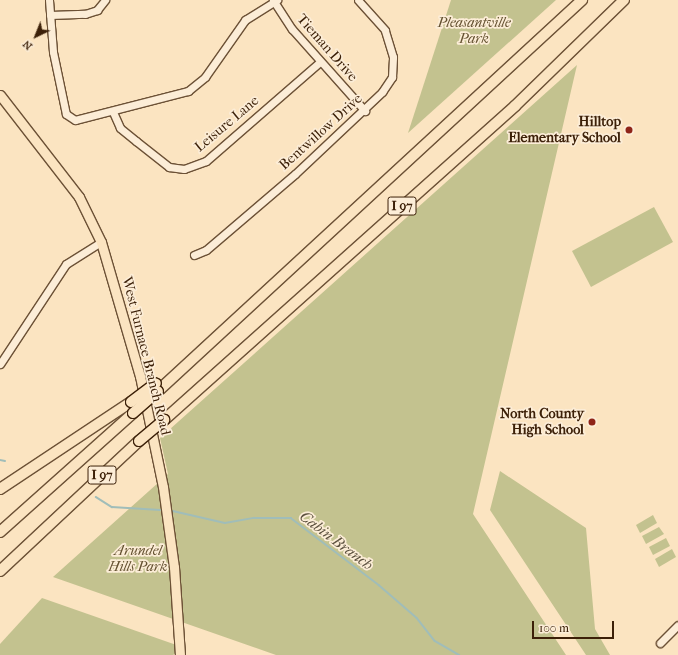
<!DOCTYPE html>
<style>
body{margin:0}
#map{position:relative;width:678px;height:655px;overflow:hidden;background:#fbe4c1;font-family:"IM FELL French Canon",serif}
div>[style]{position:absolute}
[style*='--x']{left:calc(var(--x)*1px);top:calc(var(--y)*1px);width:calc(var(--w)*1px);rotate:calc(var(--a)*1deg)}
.green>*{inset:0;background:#c3c28f}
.stream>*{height:1.5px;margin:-0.75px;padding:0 0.75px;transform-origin:0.75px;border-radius:0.75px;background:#a0bdb9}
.roads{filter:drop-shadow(1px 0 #6c5136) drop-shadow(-1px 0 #6c5136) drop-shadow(0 1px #6c5136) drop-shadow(0 -1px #6c5136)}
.minor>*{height:7px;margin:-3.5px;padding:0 3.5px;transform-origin:3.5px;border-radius:3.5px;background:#fcedd7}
.major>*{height:9px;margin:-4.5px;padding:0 4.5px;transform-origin:4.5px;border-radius:4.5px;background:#fbe4c1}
.highway>*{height:10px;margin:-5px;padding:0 5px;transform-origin:5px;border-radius:5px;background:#fbe4c1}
.bridges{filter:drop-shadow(1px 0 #3c2008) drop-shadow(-1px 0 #3c2008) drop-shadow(0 1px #3c2008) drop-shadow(0 -1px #3c2008)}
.highway-bridge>*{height:10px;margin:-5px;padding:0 5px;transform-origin:5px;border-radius:5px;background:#fbe4c1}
.dots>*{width:11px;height:11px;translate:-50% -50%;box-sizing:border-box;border:2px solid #fcedd7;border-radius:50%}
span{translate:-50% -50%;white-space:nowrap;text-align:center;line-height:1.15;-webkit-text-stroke:3.5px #fcedd7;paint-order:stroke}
.shield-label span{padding:1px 3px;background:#fcedd7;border:1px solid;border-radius:3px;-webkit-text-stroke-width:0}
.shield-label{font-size:13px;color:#3c2008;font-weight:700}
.park-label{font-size:14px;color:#645130;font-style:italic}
.street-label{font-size:14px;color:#3c2008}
.poi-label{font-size:14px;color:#3c2008;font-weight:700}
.right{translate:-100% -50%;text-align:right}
.water-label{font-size:15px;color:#5a4f3d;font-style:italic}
.north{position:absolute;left:16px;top:16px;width:40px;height:40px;-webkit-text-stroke:3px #fcedd7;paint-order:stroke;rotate:223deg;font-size:11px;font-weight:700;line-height:16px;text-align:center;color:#3c2008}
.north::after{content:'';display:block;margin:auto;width:14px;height:18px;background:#3c2008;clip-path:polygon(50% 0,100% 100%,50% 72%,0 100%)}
.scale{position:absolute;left:532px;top:621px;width:82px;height:18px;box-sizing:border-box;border:2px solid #3c2008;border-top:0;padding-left:5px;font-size:12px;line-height:14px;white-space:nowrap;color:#3c2008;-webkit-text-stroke:3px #fcedd7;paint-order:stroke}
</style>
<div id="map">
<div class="green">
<i style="clip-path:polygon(451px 0,556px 0,408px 133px)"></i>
<i style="clip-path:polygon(577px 65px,473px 514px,566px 655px,276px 655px,53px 577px,168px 474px,160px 438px)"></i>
<i style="clip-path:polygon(654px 207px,673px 242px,591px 287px,572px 251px)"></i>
<i style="clip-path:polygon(500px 471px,586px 528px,595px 629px,610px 655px,586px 655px,490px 510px)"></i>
<i style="clip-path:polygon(653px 515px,657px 523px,640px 533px,636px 525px)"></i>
<i style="clip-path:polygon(659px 527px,664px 534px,646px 544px,642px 536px)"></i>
<i style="clip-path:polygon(666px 538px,670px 546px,653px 555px,649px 547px)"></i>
<i style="clip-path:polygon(672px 549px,676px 557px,659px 567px,655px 559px)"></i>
<i style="clip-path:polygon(42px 598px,185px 648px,173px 655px,0 655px,0 644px)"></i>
</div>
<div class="stream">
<i style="--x:0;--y:460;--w:5;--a:11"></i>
<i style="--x:96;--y:497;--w:19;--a:32"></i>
<i style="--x:112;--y:507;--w:48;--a:3.6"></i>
<i style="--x:173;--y:511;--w:53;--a:13"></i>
<i style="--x:225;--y:523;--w:29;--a:-10"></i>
<i style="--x:254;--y:518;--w:37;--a:0"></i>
<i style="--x:291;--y:518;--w:111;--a:37.3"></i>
<i style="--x:379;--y:585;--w:50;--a:41"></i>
<i style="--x:417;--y:618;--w:29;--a:52"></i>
<i style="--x:435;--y:641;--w:28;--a:30"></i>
</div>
<div class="roads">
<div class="minor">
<i style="--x:49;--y:0;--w:52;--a:85.6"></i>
<i style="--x:53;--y:52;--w:63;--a:78.2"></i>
<i style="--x:66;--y:114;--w:11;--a:34"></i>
<i style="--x:75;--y:120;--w:117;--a:-14.4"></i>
<i style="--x:188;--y:91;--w:22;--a:-39"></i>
<i style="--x:205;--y:77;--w:70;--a:-54.9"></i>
<i style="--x:245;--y:20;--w:38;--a:-32"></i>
<i style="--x:273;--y:0;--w:35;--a:57"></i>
<i style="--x:292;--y:29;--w:110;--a:48.3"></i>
<i style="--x:50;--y:15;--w:35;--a:-2"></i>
<i style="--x:85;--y:14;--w:13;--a:-18"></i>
<i style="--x:97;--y:10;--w:13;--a:-51"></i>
<i style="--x:113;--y:112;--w:17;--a:66"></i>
<i style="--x:120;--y:128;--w:21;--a:39"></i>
<i style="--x:136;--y:141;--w:42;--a:38.2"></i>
<i style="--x:169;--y:167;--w:15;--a:8"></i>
<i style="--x:184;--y:169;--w:23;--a:-20"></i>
<i style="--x:206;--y:161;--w:151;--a:-41"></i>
<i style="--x:194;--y:255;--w:13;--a:-23"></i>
<i style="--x:206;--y:250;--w:117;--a:-40.5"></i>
<i style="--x:295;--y:174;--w:120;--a:-43.3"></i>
<i style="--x:382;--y:92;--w:18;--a:-56"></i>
<i style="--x:392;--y:77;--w:20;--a:-87"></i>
<i style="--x:393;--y:57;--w:28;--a:-107"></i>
<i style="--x:385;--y:30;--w:40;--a:-132"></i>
<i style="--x:0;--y:364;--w:120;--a:-56.6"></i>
<i style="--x:66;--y:264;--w:41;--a:-32.2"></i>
<i style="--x:660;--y:643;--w:25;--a:-45"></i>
</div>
<div class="major">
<i style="--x:0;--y:95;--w:129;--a:52.2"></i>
<i style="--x:79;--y:197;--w:50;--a:63.9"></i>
<i style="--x:101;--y:242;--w:140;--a:73.8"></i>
<i style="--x:140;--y:376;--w:113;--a:78.3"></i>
<i style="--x:163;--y:487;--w:81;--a:82.2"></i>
<i style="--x:174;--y:567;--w:88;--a:86.1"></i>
</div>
<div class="highway">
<i style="--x:158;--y:391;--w:577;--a:-42.68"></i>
<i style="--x:164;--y:420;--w:471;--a:-41.8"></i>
<i style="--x:515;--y:106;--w:152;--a:-44.2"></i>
<i style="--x:0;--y:489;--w:157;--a:-33.6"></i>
<i style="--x:0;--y:532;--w:178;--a:-41.8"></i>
<i style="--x:0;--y:571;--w:190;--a:-43.1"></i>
</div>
</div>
<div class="bridges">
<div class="highway-bridge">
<i style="--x:131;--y:402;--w:31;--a:-37"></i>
<i style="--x:133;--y:413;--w:33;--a:-41"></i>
<i style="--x:139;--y:441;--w:33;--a:-40"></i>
</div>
</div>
<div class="dots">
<i style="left:629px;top:130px;background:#8f2418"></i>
<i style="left:592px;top:422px;background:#8f2418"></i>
</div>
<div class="shield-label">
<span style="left:402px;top:206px">I 97</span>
<span style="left:102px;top:475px">I 97</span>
</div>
<div class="park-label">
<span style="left:474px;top:31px">Pleasantville<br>Park</span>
<span style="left:138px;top:559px">Arundel<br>Hills Park</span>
</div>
<div class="street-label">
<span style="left:327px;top:48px;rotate:49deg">Tieman Drive</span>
<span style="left:227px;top:124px;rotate:-40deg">Leisure Lane</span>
<span style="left:321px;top:132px;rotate:-42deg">Bentwillow Drive</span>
<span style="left:146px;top:356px;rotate:76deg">West Furnace Branch Road</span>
</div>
<div class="poi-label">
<span class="right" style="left:621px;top:130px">Hilltop<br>Elementary School</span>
<span class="right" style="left:584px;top:422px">North County<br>High School</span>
</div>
<div class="water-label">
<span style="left:336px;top:541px;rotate:37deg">Cabin Branch</span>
</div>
<div class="north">N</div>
<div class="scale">100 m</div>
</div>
